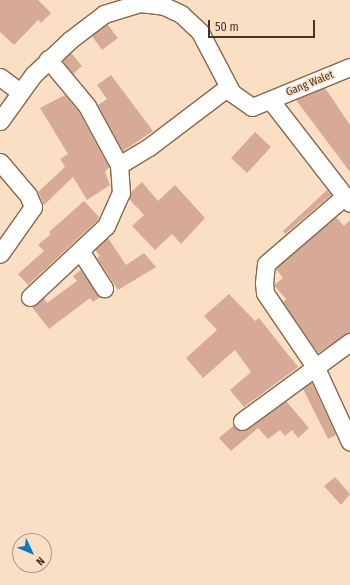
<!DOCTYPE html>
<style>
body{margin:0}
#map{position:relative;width:350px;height:585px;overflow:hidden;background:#fbdfc5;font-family:"Fira Sans Condensed",sans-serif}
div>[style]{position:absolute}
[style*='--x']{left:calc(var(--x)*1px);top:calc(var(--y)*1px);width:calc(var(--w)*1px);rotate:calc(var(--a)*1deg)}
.building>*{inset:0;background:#d6aa97}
.roads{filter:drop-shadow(1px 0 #86684a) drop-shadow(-1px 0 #86684a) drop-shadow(0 1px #86684a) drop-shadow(0 -1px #86684a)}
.minor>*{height:17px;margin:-8.5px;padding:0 8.5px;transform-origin:8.5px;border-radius:8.5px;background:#fff}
span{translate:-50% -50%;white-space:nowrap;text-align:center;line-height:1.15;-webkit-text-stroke:3px #fbdfc5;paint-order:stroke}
.street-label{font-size:11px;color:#433529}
.north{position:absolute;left:12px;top:533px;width:40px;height:40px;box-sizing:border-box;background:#fbdfc5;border:1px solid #b19b87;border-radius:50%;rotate:134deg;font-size:11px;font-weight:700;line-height:16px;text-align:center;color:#433529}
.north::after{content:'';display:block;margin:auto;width:14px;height:18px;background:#027ec7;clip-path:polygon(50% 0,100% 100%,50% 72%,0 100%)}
.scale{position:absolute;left:208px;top:20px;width:107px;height:18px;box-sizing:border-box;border:2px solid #433529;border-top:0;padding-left:5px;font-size:12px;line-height:14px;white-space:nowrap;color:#433529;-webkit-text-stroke:3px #fbdfc5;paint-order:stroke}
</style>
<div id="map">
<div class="building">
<i style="clip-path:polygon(0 0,38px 0,51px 13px,41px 23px,38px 20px,14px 45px,0 32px)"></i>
<i style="clip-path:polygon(107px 24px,118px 38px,102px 50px,92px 36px)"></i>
<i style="clip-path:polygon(71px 53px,82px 66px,73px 74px,63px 61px)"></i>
<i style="clip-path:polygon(111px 75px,153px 131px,123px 151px,98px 105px,107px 99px,97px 85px)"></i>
<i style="clip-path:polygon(325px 88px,350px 125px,350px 172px,296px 100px)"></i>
<i style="clip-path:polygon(65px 95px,79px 112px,109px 167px,105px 172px,110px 185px,87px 200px,73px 177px,44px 205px,38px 192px,65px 167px,60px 159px,68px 154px,40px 108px)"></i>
<i style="clip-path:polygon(255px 132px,271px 147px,247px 173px,231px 158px)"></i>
<i style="clip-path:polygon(142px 182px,158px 201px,175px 185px,205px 218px,181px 244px,172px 234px,155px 250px,132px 226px,144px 215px,129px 199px,131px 192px)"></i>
<i style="clip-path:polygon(327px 190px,331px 195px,285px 234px,283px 231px)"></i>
<i style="clip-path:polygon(84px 201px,99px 217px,98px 220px,28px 285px,18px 274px,44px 251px,38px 245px,51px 234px,49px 232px)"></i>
<i style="clip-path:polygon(336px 217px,344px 226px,350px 220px,350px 332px,318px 353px,283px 302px,286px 299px,274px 285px,283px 278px,276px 269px)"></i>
<i style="clip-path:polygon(108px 238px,126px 265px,144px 253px,156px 267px,118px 290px,97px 258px,100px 256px,95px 250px)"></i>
<i style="clip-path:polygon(81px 270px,100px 297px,93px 302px,90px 298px,49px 329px,32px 307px,44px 298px,47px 303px,77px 281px,73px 276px)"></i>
<i style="clip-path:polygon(229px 294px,255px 321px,259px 318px,298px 367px,244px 407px,230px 390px,251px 372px,235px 350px,203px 378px,186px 358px,217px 330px,204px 316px)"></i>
<i style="clip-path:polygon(312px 383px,336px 435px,328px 439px,303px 389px)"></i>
<i style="clip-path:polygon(286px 401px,309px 428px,298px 438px,292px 430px,285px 436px,280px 430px,268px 439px,258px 428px,231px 451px,219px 438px,233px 426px,238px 430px,248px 429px)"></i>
<i style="clip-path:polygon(335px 477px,350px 494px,341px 505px,324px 486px)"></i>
</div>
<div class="roads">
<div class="minor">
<i style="--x:48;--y:59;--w:61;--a:50.3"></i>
<i style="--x:87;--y:106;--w:67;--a:61.5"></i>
<i style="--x:119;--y:165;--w:35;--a:-31"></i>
<i style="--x:149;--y:147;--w:99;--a:-37.2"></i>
<i style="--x:0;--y:77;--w:25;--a:37"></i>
<i style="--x:271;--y:101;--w:129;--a:52.2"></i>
<i style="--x:0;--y:121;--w:57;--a:-54.3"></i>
<i style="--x:33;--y:75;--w:51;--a:-43.4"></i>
<i style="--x:70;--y:40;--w:43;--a:-37.4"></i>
<i style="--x:104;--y:14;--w:38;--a:-17"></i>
<i style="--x:140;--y:3;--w:24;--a:7"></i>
<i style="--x:164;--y:6;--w:19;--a:25"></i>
<i style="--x:181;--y:14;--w:26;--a:43"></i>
<i style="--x:200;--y:32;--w:69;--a:62.3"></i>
<i style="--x:232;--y:93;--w:24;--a:35"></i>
<i style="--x:252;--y:107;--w:106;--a:-22.2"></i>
<i style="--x:0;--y:162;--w:43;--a:49.7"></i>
<i style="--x:28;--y:195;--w:13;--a:67"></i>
<i style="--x:33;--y:207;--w:57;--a:125.1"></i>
<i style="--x:345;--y:196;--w:104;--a:139.3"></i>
<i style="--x:266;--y:264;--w:19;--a:96"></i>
<i style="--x:264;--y:283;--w:10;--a:84"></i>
<i style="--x:265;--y:293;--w:91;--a:55.8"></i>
<i style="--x:316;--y:368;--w:81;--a:65.3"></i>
<i style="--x:81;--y:252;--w:43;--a:57.4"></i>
<i style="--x:30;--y:297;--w:104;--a:-43.1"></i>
<i style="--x:106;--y:226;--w:36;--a:-66"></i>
<i style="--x:121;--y:193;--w:28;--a:-94"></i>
<i style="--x:242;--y:421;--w:134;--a:-36.2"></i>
</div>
</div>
<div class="street-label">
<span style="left:310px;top:84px;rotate:-22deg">Gang Walet</span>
</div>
<div class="north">N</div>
<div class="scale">50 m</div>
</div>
